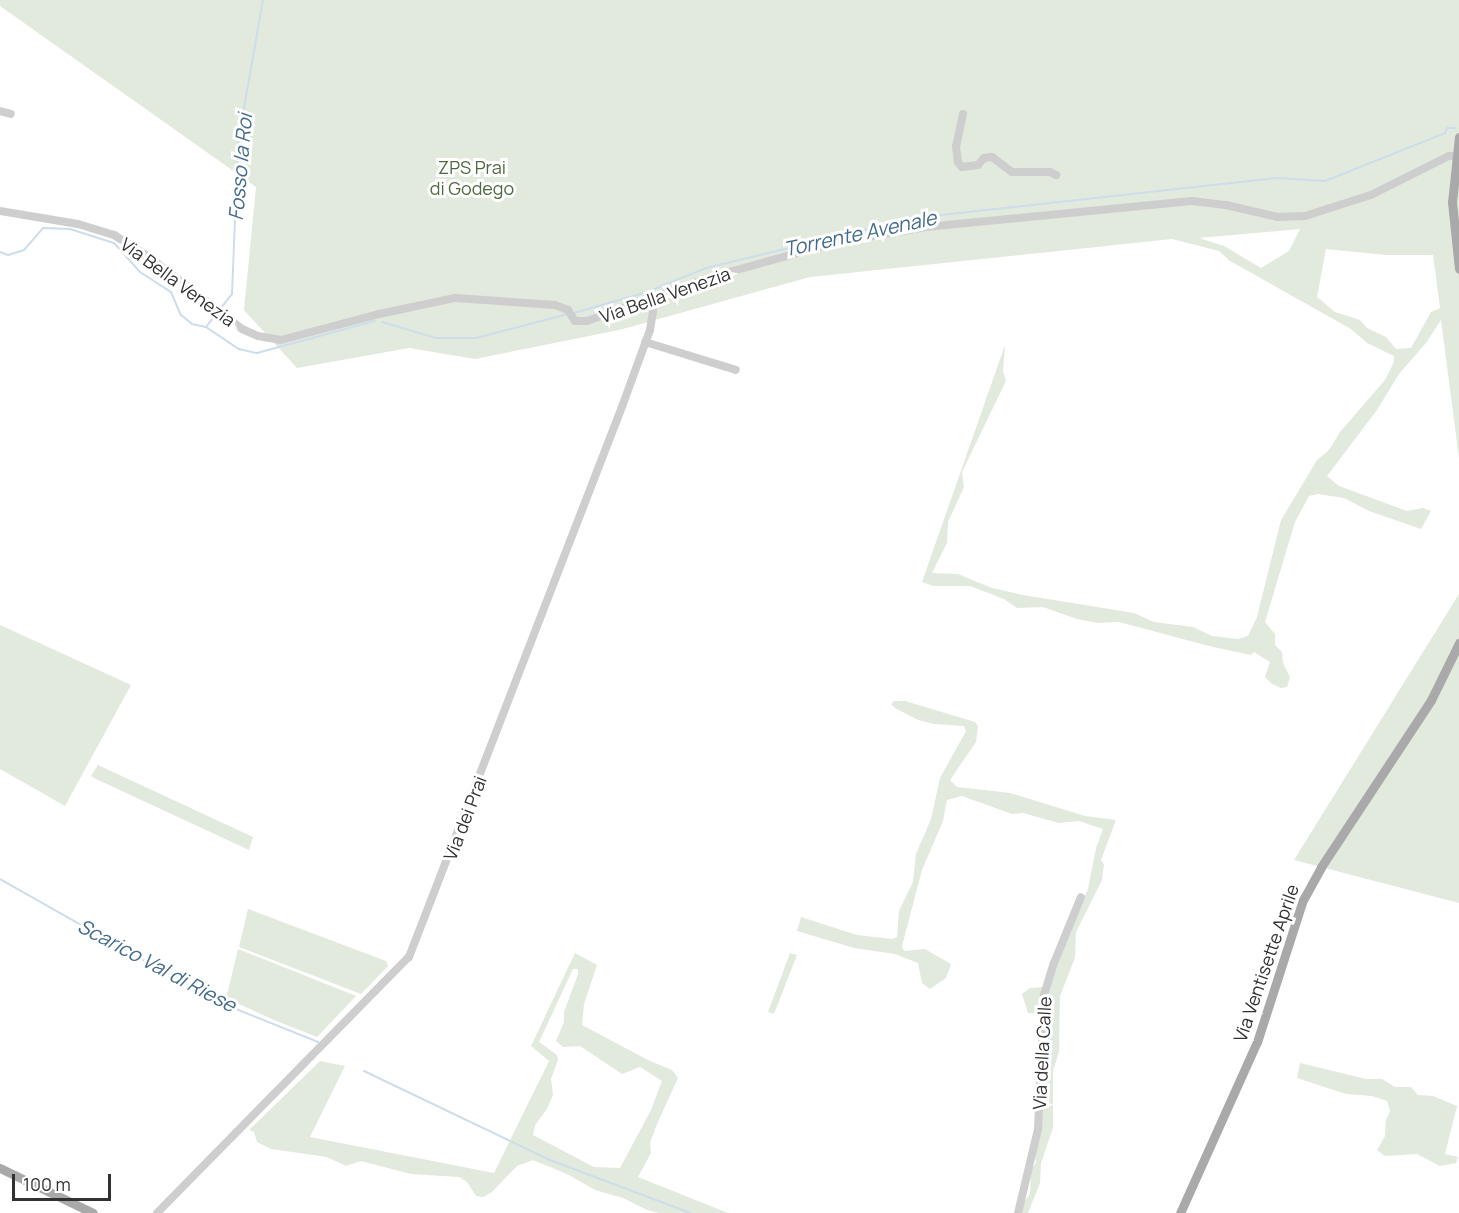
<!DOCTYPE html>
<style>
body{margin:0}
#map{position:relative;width:1459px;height:1213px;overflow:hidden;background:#fff;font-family:Manrope,sans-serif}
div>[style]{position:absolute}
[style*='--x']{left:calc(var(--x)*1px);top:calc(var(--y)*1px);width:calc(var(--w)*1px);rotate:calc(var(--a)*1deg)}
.green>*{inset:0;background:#e2e9dd}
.stream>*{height:2px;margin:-1px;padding:0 1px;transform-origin:1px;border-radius:1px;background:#cdddeb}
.minor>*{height:8px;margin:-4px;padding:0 4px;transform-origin:4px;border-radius:4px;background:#cecece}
.major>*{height:9px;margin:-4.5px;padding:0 4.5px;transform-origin:4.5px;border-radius:4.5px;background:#a9a9a9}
span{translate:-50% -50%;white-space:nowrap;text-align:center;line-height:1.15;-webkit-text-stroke:6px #fff;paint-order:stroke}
.park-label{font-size:18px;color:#506a40}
.street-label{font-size:18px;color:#313131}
.water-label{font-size:20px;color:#436b8e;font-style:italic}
.scale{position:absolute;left:12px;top:1174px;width:99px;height:27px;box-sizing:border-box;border:3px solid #313131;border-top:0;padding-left:8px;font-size:18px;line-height:21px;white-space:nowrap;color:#313131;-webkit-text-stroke:4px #fff;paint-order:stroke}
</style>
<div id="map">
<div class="green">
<i style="clip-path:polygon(evenodd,0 0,1459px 0,1459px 458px,1441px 320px,1426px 343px,1399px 374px,1377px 410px,1327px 476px,1339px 486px,1407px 511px,1423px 508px,1431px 511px,1421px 529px,1369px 511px,1344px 498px,1318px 494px,1309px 496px,1295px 522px,1265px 622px,1275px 634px,1275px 645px,1282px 652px,1283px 663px,1290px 677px,1287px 687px,1281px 688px,1272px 684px,1265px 677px,1270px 662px,1254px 652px,1251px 655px,1209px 646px,1119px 622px,1098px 623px,1077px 619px,1043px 607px,1017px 608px,1004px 599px,970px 586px,934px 586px,922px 582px,1005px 345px,1003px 371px,1006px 381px,962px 472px,964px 487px,948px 522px,947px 543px,932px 573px,958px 574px,992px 588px,1023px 595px,1134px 613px,1154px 622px,1193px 627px,1212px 636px,1238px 639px,1248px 636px,1257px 617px,1281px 520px,1317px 460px,1329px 450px,1340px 432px,1385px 380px,1394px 362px,1394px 356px,1367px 343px,1351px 329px,1230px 261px,1219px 251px,1172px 239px,810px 277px,619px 330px,475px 359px,409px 348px,297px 368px,244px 310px,256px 187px,0 6px,0 0,1300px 229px,1289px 251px,1261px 268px,1224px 246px,1199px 238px,1300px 229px,0 0,1326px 249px,1386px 255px,1433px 255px,1440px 308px,1431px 312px,1411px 348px,1396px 349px,1386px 337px,1367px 328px,1360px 320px,1335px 312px,1317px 297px,1326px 249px)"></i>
<i style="clip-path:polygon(1459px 594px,1459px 903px,1294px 860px)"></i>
<i style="clip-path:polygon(0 625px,131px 685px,65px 806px,0 769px)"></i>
<i style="clip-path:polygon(894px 701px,905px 701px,975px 722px,978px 726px,976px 742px,950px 780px,957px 787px,1010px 793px,1085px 816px,1116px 820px,1101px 860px,1104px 864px,1102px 880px,1076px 932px,1075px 958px,1060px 996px,1059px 1052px,1053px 1071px,1053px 1128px,1041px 1163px,1040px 1183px,1028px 1213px,1015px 1213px,1030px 1194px,1031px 1171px,1036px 1162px,1034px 1152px,1044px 1096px,1044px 1039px,1047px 1022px,1043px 1014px,1028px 1013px,1022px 994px,1030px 988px,1044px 987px,1088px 889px,1096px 848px,1103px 829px,1079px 821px,1059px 823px,1023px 813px,1012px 814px,962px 796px,947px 800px,943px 821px,922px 870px,902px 946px,904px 951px,925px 949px,951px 964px,946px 978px,930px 989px,922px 983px,918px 963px,895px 954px,854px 948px,797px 931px,801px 917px,857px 935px,892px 939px,897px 937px,899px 911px,913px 882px,916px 854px,931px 819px,940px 778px,966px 731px,964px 726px,934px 724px,918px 720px,895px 708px,891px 704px)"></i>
<i style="clip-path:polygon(98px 765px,253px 837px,249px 850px,96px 779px,91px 776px)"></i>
<i style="clip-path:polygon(248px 909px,386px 961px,388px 966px,361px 994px,239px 947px)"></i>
<i style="clip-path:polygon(238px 949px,356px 996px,317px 1037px,274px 1020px,230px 1000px,227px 995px)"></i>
<i style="clip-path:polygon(evenodd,575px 953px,597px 965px,584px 1004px,582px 1025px,648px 1060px,672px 1070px,678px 1078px,657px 1124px,650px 1143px,651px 1153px,638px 1177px,728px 1213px,659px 1213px,647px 1210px,623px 1198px,595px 1190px,567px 1174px,533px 1160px,517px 1166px,492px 1192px,483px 1197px,476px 1196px,467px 1182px,459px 1177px,411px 1174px,361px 1161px,346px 1166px,327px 1157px,271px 1149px,257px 1142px,254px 1132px,249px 1130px,320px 1061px,345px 1066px,310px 1137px,494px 1173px,549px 1061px,531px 1046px,575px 953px,573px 969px,578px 969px,578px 974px,564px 1012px,564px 1022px,556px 1041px,563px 1047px,580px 1046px,622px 1074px,640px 1067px,662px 1081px,651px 1110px,620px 1168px,594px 1167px,533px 1135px,535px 1125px,547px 1109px,553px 1095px,551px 1079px,558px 1060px,557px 1055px,539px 1042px,573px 969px)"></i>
<i style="clip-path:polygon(790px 953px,797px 955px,774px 1014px,768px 1012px)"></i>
<i style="clip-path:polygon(1300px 1063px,1366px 1079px,1382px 1079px,1395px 1087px,1411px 1087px,1418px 1095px,1433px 1096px,1457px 1106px,1445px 1154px,1458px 1157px,1456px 1163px,1440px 1166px,1417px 1154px,1385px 1156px,1377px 1150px,1385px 1136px,1386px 1120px,1390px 1111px,1387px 1101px,1372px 1096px,1346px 1094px,1297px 1078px)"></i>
</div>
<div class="stream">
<i style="--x:0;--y:252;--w:9;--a:21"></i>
<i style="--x:8;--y:255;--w:17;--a:-17"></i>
<i style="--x:24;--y:250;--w:29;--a:-49"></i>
<i style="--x:43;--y:228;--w:27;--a:2"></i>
<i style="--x:70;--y:229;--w:46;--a:17.7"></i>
<i style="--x:114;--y:243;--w:39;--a:48"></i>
<i style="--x:140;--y:272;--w:37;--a:33"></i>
<i style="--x:171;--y:292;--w:25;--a:67"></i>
<i style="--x:181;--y:315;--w:14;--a:39"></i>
<i style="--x:192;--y:324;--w:14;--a:12"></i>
<i style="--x:206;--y:327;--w:40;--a:34"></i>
<i style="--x:239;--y:349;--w:18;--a:13"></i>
<i style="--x:257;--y:353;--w:122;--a:-15.2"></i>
<i style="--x:220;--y:309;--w:19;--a:-51"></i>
<i style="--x:232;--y:294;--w:152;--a:-87.7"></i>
<i style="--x:238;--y:142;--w:144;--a:-80"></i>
<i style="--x:574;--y:313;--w:76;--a:-16"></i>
<i style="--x:647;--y:292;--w:64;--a:-22.1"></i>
<i style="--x:706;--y:268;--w:214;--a:-13.5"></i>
<i style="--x:914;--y:218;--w:365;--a:-6.3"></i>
<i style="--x:1277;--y:178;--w:48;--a:3.6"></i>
<i style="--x:1325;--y:181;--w:129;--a:-21.8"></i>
<i style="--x:1445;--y:133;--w:5;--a:-68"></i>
<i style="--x:1447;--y:128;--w:8;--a:0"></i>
<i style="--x:382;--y:322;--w:56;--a:16.5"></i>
<i style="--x:436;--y:338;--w:40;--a:0"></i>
<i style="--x:476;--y:338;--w:95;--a:-14.6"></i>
<i style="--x:206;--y:327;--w:18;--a:-52"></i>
<i style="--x:0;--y:879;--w:248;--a:29.5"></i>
<i style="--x:216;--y:1001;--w:110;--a:21.9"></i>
<i style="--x:364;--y:1071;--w:206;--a:25.6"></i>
<i style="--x:550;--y:1160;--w:150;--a:20.7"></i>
</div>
<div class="minor">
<i style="--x:0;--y:111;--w:11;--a:15"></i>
<i style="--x:963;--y:114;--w:33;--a:102"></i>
<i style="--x:956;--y:146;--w:16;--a:83"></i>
<i style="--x:958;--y:162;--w:6;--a:51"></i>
<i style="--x:962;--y:167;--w:16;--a:-7"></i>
<i style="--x:978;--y:165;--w:9;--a:-49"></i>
<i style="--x:984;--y:158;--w:8;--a:-7"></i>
<i style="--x:992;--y:157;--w:25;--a:37"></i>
<i style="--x:1012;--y:172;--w:38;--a:0"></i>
<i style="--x:1050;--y:172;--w:7;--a:27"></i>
<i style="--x:0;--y:211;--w:79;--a:9.5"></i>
<i style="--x:78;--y:224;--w:38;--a:17"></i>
<i style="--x:114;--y:235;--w:40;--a:32"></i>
<i style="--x:148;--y:256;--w:119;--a:37.8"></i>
<i style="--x:242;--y:329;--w:17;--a:24"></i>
<i style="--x:258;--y:336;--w:23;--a:10"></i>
<i style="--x:281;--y:340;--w:101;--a:-14.9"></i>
<i style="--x:379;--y:314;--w:78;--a:-11.9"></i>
<i style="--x:455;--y:298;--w:100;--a:4"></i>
<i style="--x:555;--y:305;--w:14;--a:21"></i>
<i style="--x:568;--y:310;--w:13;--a:58"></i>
<i style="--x:575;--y:321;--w:12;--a:0"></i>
<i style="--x:587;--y:321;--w:128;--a:-19.6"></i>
<i style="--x:708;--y:278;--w:134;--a:-15.6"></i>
<i style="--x:837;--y:242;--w:90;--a:-9.6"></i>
<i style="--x:926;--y:227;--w:267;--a:-5.6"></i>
<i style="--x:1192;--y:201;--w:34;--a:7"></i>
<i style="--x:1226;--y:205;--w:53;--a:13"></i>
<i style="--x:1278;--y:217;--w:27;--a:-2"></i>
<i style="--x:1305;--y:216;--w:69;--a:-17.7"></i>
<i style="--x:1371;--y:195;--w:87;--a:-26.6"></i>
<i style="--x:1449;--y:156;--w:8;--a:0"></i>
<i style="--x:645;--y:342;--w:95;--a:17.1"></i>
<i style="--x:157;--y:1213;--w:359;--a:-45.5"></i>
<i style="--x:409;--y:957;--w:593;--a:-68.84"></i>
<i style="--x:623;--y:404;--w:79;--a:-70"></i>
<i style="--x:650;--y:330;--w:19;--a:-81"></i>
<i style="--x:653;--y:311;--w:12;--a:-99"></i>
<i style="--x:1018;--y:1213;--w:86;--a:-76.6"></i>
<i style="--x:1038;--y:1129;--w:134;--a:-87.4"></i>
<i style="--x:1044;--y:995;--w:34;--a:-73"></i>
<i style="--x:1054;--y:963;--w:71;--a:-67.8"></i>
</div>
<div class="major">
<i style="--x:1459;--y:137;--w:65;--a:96.1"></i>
<i style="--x:1452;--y:202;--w:67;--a:84"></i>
<i style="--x:0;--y:1168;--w:103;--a:25.8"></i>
<i style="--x:1180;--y:1213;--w:188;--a:-65.8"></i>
<i style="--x:1257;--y:1042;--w:149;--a:-72.1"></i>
<i style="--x:1303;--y:900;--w:38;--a:-61"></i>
<i style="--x:1321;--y:867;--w:200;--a:-56.6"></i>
<i style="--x:1431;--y:700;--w:64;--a:-63.8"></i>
</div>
<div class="park-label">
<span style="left:472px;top:178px">ZPS Prai<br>di Godego</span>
</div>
<div class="street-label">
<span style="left:178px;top:282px;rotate:36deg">Via Bella Venezia</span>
<span style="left:665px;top:295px;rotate:-19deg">Via Bella Venezia</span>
<span style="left:465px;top:818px;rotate:-69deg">Via dei Prai</span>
<span style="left:1266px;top:963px;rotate:-71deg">Via Ventisette Aprile</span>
<span style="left:1042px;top:1053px;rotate:-87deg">Via della Calle</span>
</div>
<div class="water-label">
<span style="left:240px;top:167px;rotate:-85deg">Fosso la Roi</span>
<span style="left:860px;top:233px;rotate:-12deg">Torrente Avenale</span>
<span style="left:157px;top:965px;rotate:28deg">Scarico Val di Riese</span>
</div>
<div class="scale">100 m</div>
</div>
